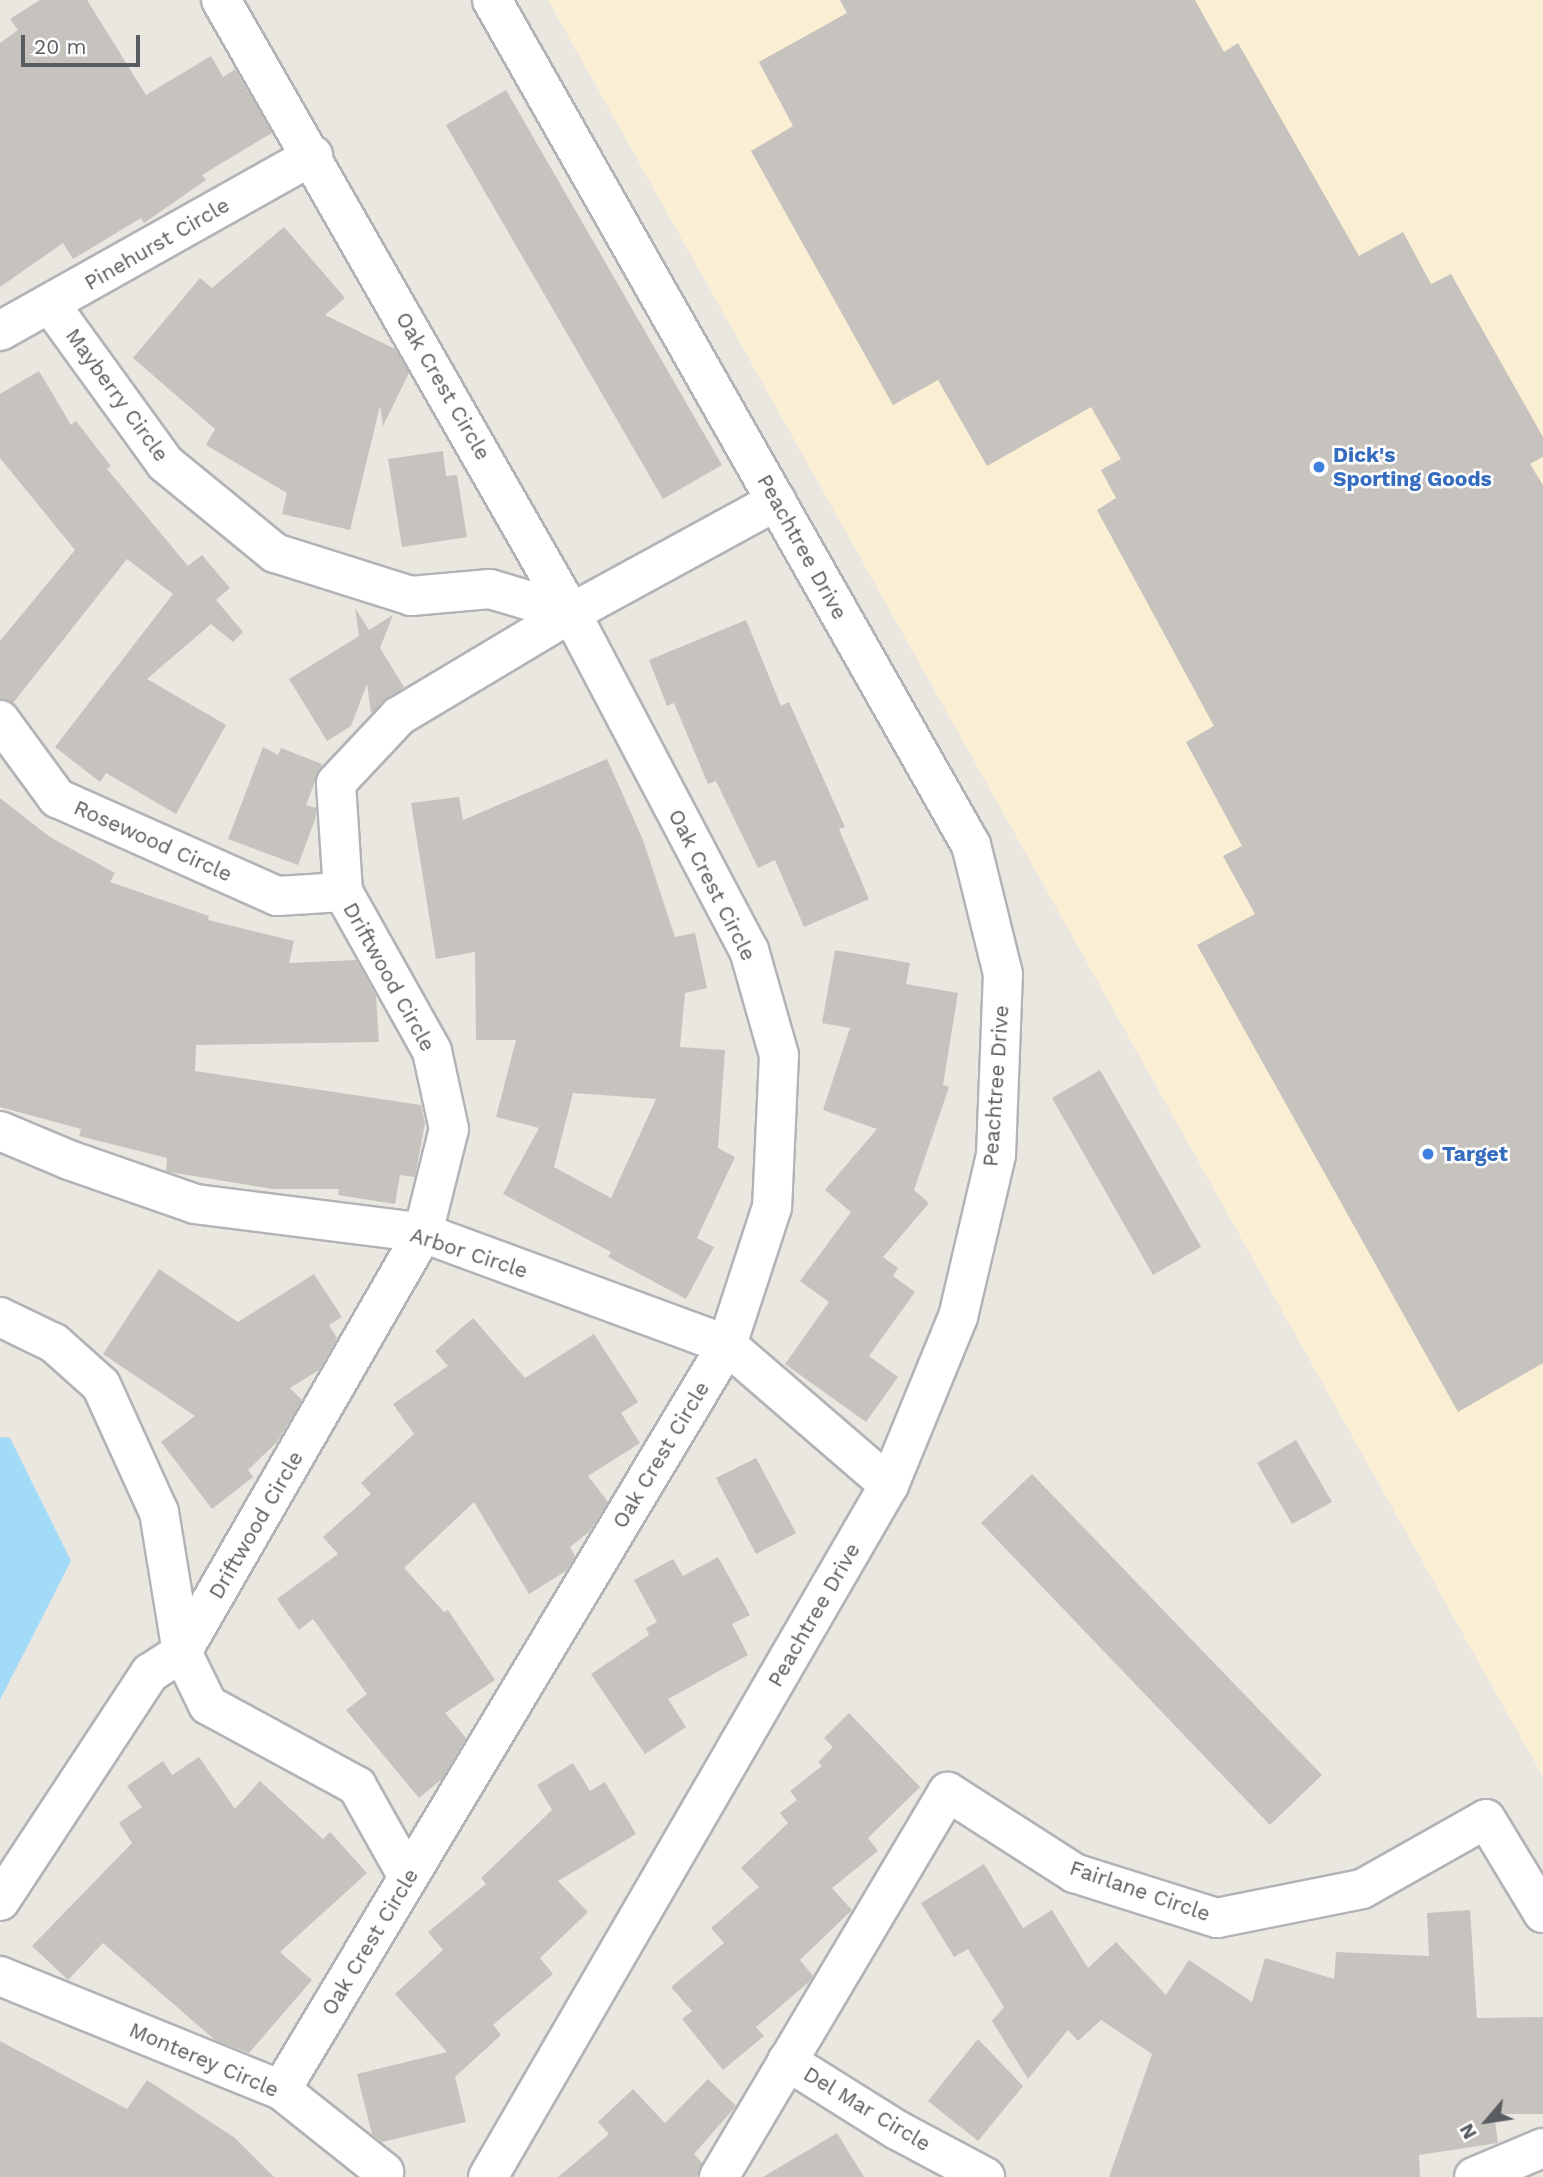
<!DOCTYPE html>
<style>
body{margin:0}
#map{position:relative;width:1543px;height:2177px;overflow:hidden;background:#eae7e0;font-family:"Work Sans",sans-serif}
div>[style]{position:absolute}
[style*='--x']{left:calc(var(--x)*1px);top:calc(var(--y)*1px);width:calc(var(--w)*1px);rotate:calc(var(--a)*1deg)}
.commercial>*{inset:0;background:#faeed5}
.water>*{inset:0;background:#a3daf7}
.building>*{inset:0;background:#c6c2bd}
.roads{filter:drop-shadow(2px 0 #b1b3b7) drop-shadow(-2px 0 #b1b3b7) drop-shadow(0 2px #b1b3b7) drop-shadow(0 -2px #b1b3b7)}
.minor>*{height:38px;margin:-19px;padding:0 19px;transform-origin:19px;border-radius:19px;background:#fff}
.dots>*{width:19px;height:19px;translate:-50% -50%;box-sizing:border-box;border:4px solid #fff;border-radius:50%}
span{translate:-50% -50%;white-space:nowrap;text-align:center;line-height:1.15;-webkit-text-stroke:5px #fff;paint-order:stroke}
.street-label{font-size:21px;color:#595c60}
.shop-label{font-size:21px;color:#366cbe;font-weight:700}
.left{translate:0 -50%;text-align:left}
.north{position:absolute;left:1452px;top:2086px;width:70px;height:70px;-webkit-text-stroke:5px #fff;paint-order:stroke;rotate:241deg;font-size:19px;font-weight:700;line-height:28px;text-align:center;color:#595c60}
.north::after{content:'';display:block;margin:auto;width:24px;height:32px;background:#595c60;clip-path:polygon(50% 0,100% 100%,50% 72%,0 100%)}
.scale{position:absolute;left:21px;top:35px;width:119px;height:32px;box-sizing:border-box;border:4px solid #595c60;border-top:0;padding-left:9px;font-size:21px;line-height:24px;white-space:nowrap;color:#595c60;-webkit-text-stroke:5px #fff;paint-order:stroke}
</style>
<div id="map">
<div class="commercial">
<i style="clip-path:polygon(548px 0,1543px 0,1543px 1777px)"></i>
</div>
<div class="water">
<i style="clip-path:polygon(0 1437px,10px 1438px,71px 1561px,0 1700px)"></i>
</div>
<div class="building">
<i style="clip-path:polygon(40px 0,87px 0,146px 95px,211px 56px,223px 77px,235px 69px,272px 133px,202px 175px,206px 180px,144px 223px,141px 218px,73px 259px,63px 243px,0 287px,0 43px,18px 30px,10px 19px)"></i>
<i style="clip-path:polygon(840px 0,1195px 0,1224px 52px,1238px 43px,1359px 256px,1403px 232px,1431px 284px,1451px 274px,1543px 437px,1543px 457px,1530px 464px,1543px 485px,1543px 1363px,1458px 1412px,1197px 945px,1255px 914px,1223px 856px,1242px 846px,1186px 742px,1214px 726px,1097px 510px,1116px 498px,1101px 470px,1121px 459px,1091px 407px,987px 466px,938px 380px,893px 405px,751px 151px,793px 126px,759px 62px,847px 13px)"></i>
<i style="clip-path:polygon(506px 90px,722px 465px,663px 499px,446px 125px)"></i>
<i style="clip-path:polygon(284px 227px,345px 298px,325px 315px,395px 349px,409px 373px,383px 426px,380px 406px,350px 530px,282px 514px,287px 493px,206px 445px,215px 429px,133px 358px,200px 278px,212px 288px)"></i>
<i style="clip-path:polygon(39px 371px,71px 425px,76px 421px,111px 466px,107px 469px,188px 566px,202px 555px,230px 588px,216px 600px,243px 632px,233px 642px,211px 624px,147px 679px,226px 725px,176px 814px,106px 773px,100px 782px,55px 747px,173px 594px,127px 559px,13px 703px,0 699px,0 641px,75px 550px,0 458px,0 394px)"></i>
<i style="clip-path:polygon(443px 451px,446px 476px,457px 475px,467px 537px,402px 547px,388px 459px)"></i>
<i style="clip-path:polygon(355px 608px,369px 630px,393px 615px,380px 648px,404px 687px,371px 713px,367px 684px,351px 726px,327px 741px,289px 679px,359px 636px)"></i>
<i style="clip-path:polygon(746px 620px,781px 706px,789px 702px,845px 827px,839px 829px,869px 899px,804px 927px,775px 860px,758px 868px,716px 781px,708px 784px,674px 703px,667px 706px,649px 660px)"></i>
<i style="clip-path:polygon(263px 747px,278px 755px,281px 748px,322px 764px,306px 805px,316px 808px,316px 817px,298px 865px,228px 839px)"></i>
<i style="clip-path:polygon(evenodd,607px 759px,643px 840px,675px 937px,695px 933px,707px 988px,685px 993px,680px 1047px,725px 1050px,718px 1148px,735px 1157px,697px 1238px,714px 1247px,686px 1299px,608px 1257px,611px 1252px,503px 1194px,539px 1128px,496px 1117px,516px 1040px,476px 1040px,475px 952px,436px 959px,411px 803px,459px 797px,463px 820px,607px 759px,573px 1093px,656px 1099px,611px 1198px,554px 1167px,573px 1093px)"></i>
<i style="clip-path:polygon(0 798px,50px 837px,115px 873px,110px 882px,209px 916px,208px 920px,294px 941px,289px 963px,356px 960px,376px 996px,379px 1042px,196px 1045px,195px 1071px,421px 1105px,425px 1123px,415px 1177px,400px 1175px,395px 1204px,338px 1195px,339px 1189px,273px 1189px,169px 1172px,166px 1171px,167px 1158px,79px 1136px,81px 1129px,0 1107px)"></i>
<i style="clip-path:polygon(835px 950px,910px 963px,906px 984px,958px 993px,943px 1085px,949px 1087px,914px 1190px,929px 1203px,883px 1257px,898px 1268px,893px 1276px,915px 1292px,869px 1356px,898px 1377px,866px 1422px,785px 1364px,829px 1302px,800px 1281px,851px 1212px,825px 1190px,877px 1129px,823px 1110px,850px 1028px,822px 1023px)"></i>
<i style="clip-path:polygon(1100px 1070px,1201px 1247px,1153px 1275px,1052px 1098px)"></i>
<i style="clip-path:polygon(159px 1269px,238px 1322px,314px 1274px,342px 1317px,329px 1325px,337px 1338px,319px 1370px,290px 1388px,302px 1400px,277px 1442px,248px 1470px,253px 1477px,212px 1509px,161px 1442px,195px 1416px,103px 1354px)"></i>
<i style="clip-path:polygon(473px 1318px,525px 1378px,594px 1334px,638px 1402px,621px 1413px,640px 1443px,588px 1476px,608px 1502px,589px 1532px,570px 1547px,575px 1556px,566px 1571px,529px 1594px,474px 1502px,404px 1568px,444px 1612px,448px 1610px,495px 1680px,445px 1713px,466px 1738px,442px 1779px,419px 1798px,346px 1710px,367px 1694px,313px 1619px,299px 1630px,277px 1599px,338px 1554px,323px 1537px,371px 1494px,361px 1483px,414px 1434px,393px 1404px,448px 1366px,435px 1351px)"></i>
<i style="clip-path:polygon(1296px 1440px,1332px 1502px,1292px 1524px,1257px 1463px)"></i>
<i style="clip-path:polygon(756px 1458px,796px 1533px,756px 1554px,716px 1478px)"></i>
<i style="clip-path:polygon(1032px 1474px,1322px 1775px,1270px 1825px,981px 1523px)"></i>
<i style="clip-path:polygon(718px 1557px,750px 1615px,732px 1624px,748px 1655px,668px 1699px,686px 1727px,645px 1754px,591px 1674px,649px 1635px,646px 1628px,657px 1622px,634px 1580px,673px 1559px,683px 1576px)"></i>
<i style="clip-path:polygon(849px 1713px,920px 1787px,868px 1838px,878px 1851px,832px 1888px,852px 1910px,800px 1960px,813px 1976px,810px 1981px,756px 2027px,764px 2036px,723px 2070px,682px 2019px,692px 2011px,671px 1987px,724px 1943px,711px 1928px,759px 1887px,741px 1868px,788px 1823px,780px 1813px,797px 1800px,790px 1791px,822px 1766px,818px 1762px,833px 1747px,824px 1738px)"></i>
<i style="clip-path:polygon(199px 1757px,235px 1809px,260px 1781px,323px 1839px,330px 1832px,367px 1873px,280px 1952px,312px 1980px,249px 2053px,215px 2040px,103px 1943px,68px 1980px,32px 1946px,132px 1843px,119px 1823px,142px 1807px,127px 1786px,163px 1761px,172px 1775px)"></i>
<i style="clip-path:polygon(573px 1763px,590px 1791px,605px 1782px,636px 1834px,558px 1881px,588px 1912px,540px 1958px,553px 1974px,493px 2025px,501px 2035px,455px 2077px,466px 2122px,382px 2142px,372px 2134px,357px 2074px,447px 2052px,395px 1994px,443px 1950px,428px 1932px,486px 1884px,481px 1878px,552px 1810px,537px 1785px)"></i>
<i style="clip-path:polygon(984px 1864px,1023px 1928px,1052px 1910px,1088px 1968px,1116px 1942px,1166px 1995px,1189px 1960px,1252px 2002px,1265px 1958px,1334px 1979px,1336px 1952px,1429px 1956px,1427px 1913px,1470px 1910px,1477px 2018px,1543px 2017px,1543px 2114px,1494px 2114px,1498px 2143px,1419px 2155px,1420px 2177px,1109px 2177px,1152px 2054px,1101px 2020px,1078px 2041px,1068px 2030px,1028px 2079px,992px 2021px,1004px 2007px,968px 1949px,954px 1957px,921px 1903px)"></i>
<i style="clip-path:polygon(978px 2039px,1023px 2086px,978px 2141px,928px 2101px)"></i>
<i style="clip-path:polygon(0 2041px,127px 2109px,147px 2080px,235px 2138px,274px 2177px,0 2177px)"></i>
<i style="clip-path:polygon(708px 2079px,736px 2106px,694px 2154px,702px 2163px,697px 2177px,558px 2177px,609px 2134px,598px 2122px,633px 2089px,665px 2123px)"></i>
<i style="clip-path:polygon(837px 2133px,864px 2177px,763px 2177px)"></i>
</div>
<div class="roads">
<div class="minor">
<i style="--x:221;--y:0;--w:706;--a:60.28"></i>
<i style="--x:571;--y:613;--w:381;--a:62.2"></i>
<i style="--x:749;--y:950;--w:109;--a:74.1"></i>
<i style="--x:779;--y:1055;--w:152;--a:92.6"></i>
<i style="--x:772;--y:1207;--w:145;--a:108.1"></i>
<i style="--x:727;--y:1345;--w:868;--a:120.91"></i>
<i style="--x:50;--y:304;--w:196;--a:54.1"></i>
<i style="--x:165;--y:463;--w:142;--a:39.3"></i>
<i style="--x:275;--y:553;--w:143;--a:17.5"></i>
<i style="--x:411;--y:596;--w:79;--a:-5.1"></i>
<i style="--x:490;--y:589;--w:84;--a:16.5"></i>
<i style="--x:0;--y:331;--w:359;--a:-29.3"></i>
<i style="--x:0;--y:720;--w:97;--a:53.8"></i>
<i style="--x:57;--y:798;--w:241;--a:24"></i>
<i style="--x:277;--y:896;--w:66;--a:-3.5"></i>
<i style="--x:0;--y:1131;--w:75;--a:22.8"></i>
<i style="--x:69;--y:1160;--w:133;--a:19.2"></i>
<i style="--x:195;--y:1204;--w:230;--a:7.2"></i>
<i style="--x:423;--y:1233;--w:324;--a:20.2"></i>
<i style="--x:727;--y:1345;--w:214;--a:40.8"></i>
<i style="--x:0;--y:1317;--w:60;--a:25.7"></i>
<i style="--x:54;--y:1343;--w:63;--a:41.8"></i>
<i style="--x:101;--y:1385;--w:140;--a:65.5"></i>
<i style="--x:159;--y:1512;--w:142;--a:80.7"></i>
<i style="--x:182;--y:1652;--w:59;--a:63.9"></i>
<i style="--x:208;--y:1705;--w:170;--a:28.5"></i>
<i style="--x:357;--y:1786;--w:104;--a:60.7"></i>
<i style="--x:0;--y:1901;--w:273;--a:-56.7"></i>
<i style="--x:150;--y:1673;--w:38;--a:-33"></i>
<i style="--x:182;--y:1652;--w:483;--a:-60.1"></i>
<i style="--x:423;--y:1233;--w:107;--a:-76"></i>
<i style="--x:449;--y:1129;--w:80;--a:-102.3"></i>
<i style="--x:432;--y:1051;--w:182;--a:-119.2"></i>
<i style="--x:343;--y:892;--w:109;--a:-93.7"></i>
<i style="--x:336;--y:783;--w:92;--a:-46.8"></i>
<i style="--x:399;--y:716;--w:200;--a:-30.9"></i>
<i style="--x:571;--y:613;--w:234;--a:-28.6"></i>
<i style="--x:0;--y:1976;--w:303;--a:22.1"></i>
<i style="--x:281;--y:2090;--w:132;--a:38.5"></i>
<i style="--x:384;--y:2172;--w:5;--a:112"></i>
<i style="--x:787;--y:2061;--w:130;--a:32.1"></i>
<i style="--x:897;--y:2130;--w:100;--a:28.1"></i>
<i style="--x:488;--y:2177;--w:800;--a:-59.91"></i>
<i style="--x:889;--y:1485;--w:182;--a:-67.7"></i>
<i style="--x:958;--y:1317;--w:166;--a:-76.8"></i>
<i style="--x:996;--y:1155;--w:181;--a:-87.8"></i>
<i style="--x:1003;--y:974;--w:133;--a:-103.9"></i>
<i style="--x:971;--y:845;--w:971;--a:-119.55"></i>
<i style="--x:719;--y:2177;--w:448;--a:-59.3"></i>
<i style="--x:948;--y:1792;--w:150;--a:32.7"></i>
<i style="--x:1074;--y:1873;--w:150;--a:17.5"></i>
<i style="--x:1217;--y:1918;--w:148;--a:-11.3"></i>
<i style="--x:1362;--y:1889;--w:142;--a:-29.4"></i>
<i style="--x:1486;--y:1819;--w:110;--a:58.8"></i>
<i style="--x:1474;--y:2177;--w:75;--a:-22.8"></i>
</div>
</div>
<div class="dots">
<i style="left:1319px;top:467px;background:#3f7fe0"></i>
<i style="left:1428px;top:1154px;background:#3f7fe0"></i>
</div>
<div class="street-label">
<span style="left:157px;top:244px;rotate:-30deg">Pinehurst Circle</span>
<span style="left:443px;top:386px;rotate:60deg">Oak Crest Circle</span>
<span style="left:117px;top:395px;rotate:54deg">Mayberry Circle</span>
<span style="left:802px;top:547px;rotate:61deg">Peachtree Drive</span>
<span style="left:153px;top:841px;rotate:24deg">Rosewood Circle</span>
<span style="left:712px;top:885px;rotate:63deg">Oak Crest Circle</span>
<span style="left:389px;top:977px;rotate:61deg">Driftwood Circle</span>
<span style="left:996px;top:1086px;rotate:-86deg">Peachtree Drive</span>
<span style="left:469px;top:1253px;rotate:18deg">Arbor Circle</span>
<span style="left:661px;top:1455px;rotate:-59deg">Oak Crest Circle</span>
<span style="left:256px;top:1525px;rotate:-60deg">Driftwood Circle</span>
<span style="left:814px;top:1615px;rotate:-60deg">Peachtree Drive</span>
<span style="left:1140px;top:1891px;rotate:19deg">Fairlane Circle</span>
<span style="left:370px;top:1942px;rotate:-59deg">Oak Crest Circle</span>
<span style="left:204px;top:2060px;rotate:23deg">Monterey Circle</span>
<span style="left:867px;top:2109px;rotate:31deg">Del Mar Circle</span>
</div>
<div class="shop-label">
<span class="left" style="left:1333px;top:467px">Dick's<br>Sporting Goods</span>
<span class="left" style="left:1442px;top:1154px">Target</span>
</div>
<div class="north">N</div>
<div class="scale">20 m</div>
</div>
